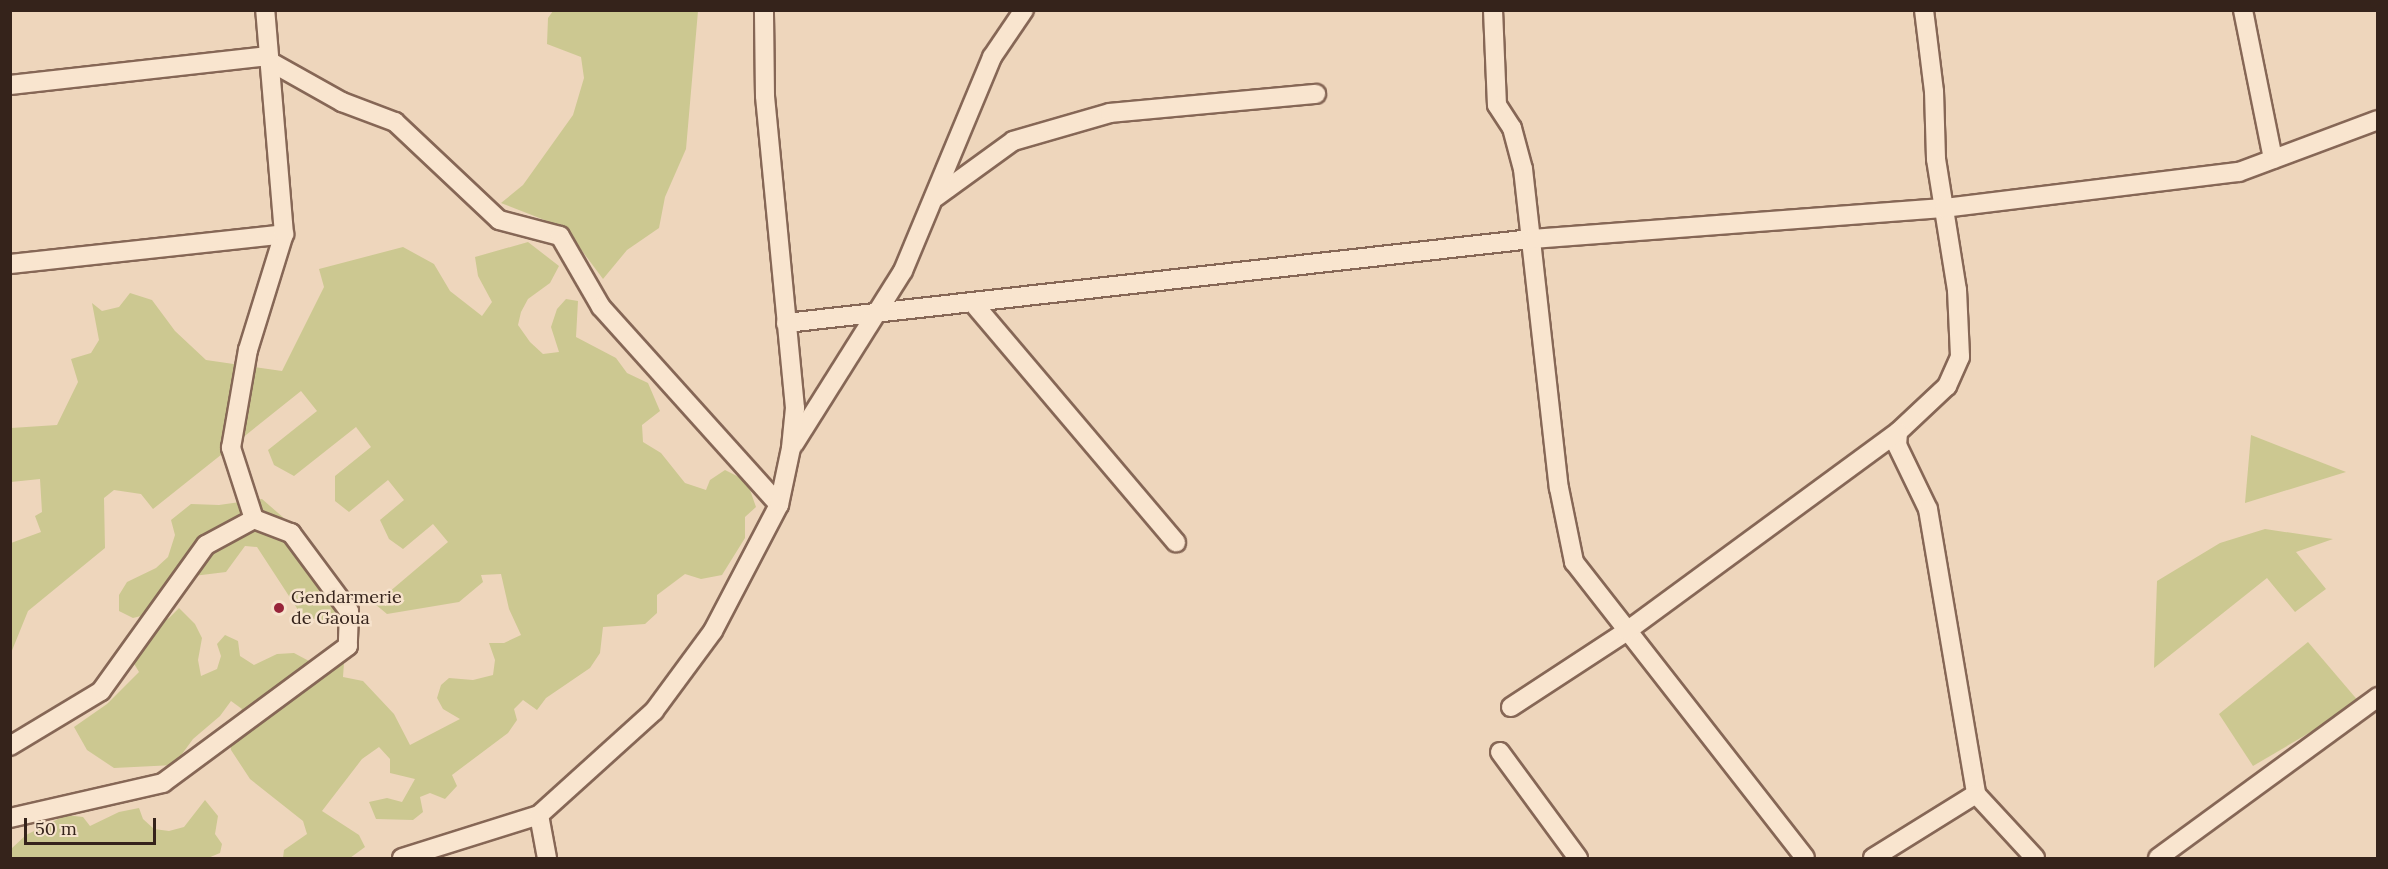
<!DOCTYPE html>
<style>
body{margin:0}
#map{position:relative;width:2388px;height:869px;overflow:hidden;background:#eed6bc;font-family:Lora,serif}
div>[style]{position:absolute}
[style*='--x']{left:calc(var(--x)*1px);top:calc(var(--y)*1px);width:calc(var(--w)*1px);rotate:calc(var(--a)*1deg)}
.green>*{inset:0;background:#ccc891}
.roads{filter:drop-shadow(2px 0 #866756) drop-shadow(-2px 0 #866756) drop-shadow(0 2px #866756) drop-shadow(0 -2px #866756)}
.minor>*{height:18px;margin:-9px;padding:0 9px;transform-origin:9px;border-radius:9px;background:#f9e5cf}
.dots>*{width:16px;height:16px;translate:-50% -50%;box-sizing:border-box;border:3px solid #f6e2cc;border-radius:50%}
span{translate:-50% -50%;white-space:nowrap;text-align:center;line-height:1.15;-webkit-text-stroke:5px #f6e2cc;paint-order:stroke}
.poi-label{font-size:18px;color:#35231b}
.left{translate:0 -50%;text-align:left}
.frame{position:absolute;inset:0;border:12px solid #35231b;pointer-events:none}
.scale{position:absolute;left:24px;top:818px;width:132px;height:27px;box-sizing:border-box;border:3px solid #35231b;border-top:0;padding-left:8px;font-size:18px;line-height:21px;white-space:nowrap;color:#35231b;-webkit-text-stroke:4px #f6e2cc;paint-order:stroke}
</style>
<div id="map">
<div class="green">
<i style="clip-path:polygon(553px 11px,698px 11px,686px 149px,665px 197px,659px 228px,627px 250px,603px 279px,565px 228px,501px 203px,523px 185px,573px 115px,584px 78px,581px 57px,547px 44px,548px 18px)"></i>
<i style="clip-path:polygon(528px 242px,559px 266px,550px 283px,528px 299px,521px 312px,518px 325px,530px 342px,543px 354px,559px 352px,551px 327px,557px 309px,566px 299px,578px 301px,576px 337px,616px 358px,627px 373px,648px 383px,660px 411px,642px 425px,643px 442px,661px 453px,685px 483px,706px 490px,710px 480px,725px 470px,741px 478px,750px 490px,756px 507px,745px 517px,745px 538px,722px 575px,701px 579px,685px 574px,657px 595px,657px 613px,645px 624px,603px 627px,600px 653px,590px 668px,546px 698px,537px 710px,523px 700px,514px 709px,517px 720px,508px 733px,452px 775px,457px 786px,445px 799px,430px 793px,420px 797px,423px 812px,413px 820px,376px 819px,369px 802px,387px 798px,402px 802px,415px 779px,390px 773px,390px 759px,379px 747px,362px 759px,322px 811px,359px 835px,365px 847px,350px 858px,283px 858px,284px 850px,307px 834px,303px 821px,250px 779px,231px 750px,228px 725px,242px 709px,231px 701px,220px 716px,193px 739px,174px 765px,114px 768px,87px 750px,74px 727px,107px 704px,139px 672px,133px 662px,132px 635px,169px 618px,179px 608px,195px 624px,202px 638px,198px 660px,201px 676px,217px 669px,221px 656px,217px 644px,225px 635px,238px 641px,240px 656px,254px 665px,277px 654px,294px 653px,309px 661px,324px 655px,344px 663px,343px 677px,363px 681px,394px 714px,410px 745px,460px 719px,443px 709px,437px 698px,441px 685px,449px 678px,473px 680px,493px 675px,495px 660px,489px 643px,504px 643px,521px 635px,509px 609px,501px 574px,481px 575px,483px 582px,459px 602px,387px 614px,375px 604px,448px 542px,433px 524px,403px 549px,389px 539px,380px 520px,404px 500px,388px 480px,349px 512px,335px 501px,335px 476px,371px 447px,356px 427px,294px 476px,274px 465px,268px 450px,317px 411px,301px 391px,153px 509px,141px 494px,114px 490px,104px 498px,105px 548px,28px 611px,11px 653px,11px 543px,41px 532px,35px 516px,42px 512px,40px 479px,11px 482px,11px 428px,57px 425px,78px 382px,71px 359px,91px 353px,99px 340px,92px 303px,102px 311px,119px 307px,130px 293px,152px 300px,175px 331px,206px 360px,282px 371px,324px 287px,319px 269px,403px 247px,434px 264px,450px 291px,482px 316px,492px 302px,478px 276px,475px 257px)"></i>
<i style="clip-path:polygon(2251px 435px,2346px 472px,2245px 503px)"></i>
<i style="clip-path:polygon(262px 499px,301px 533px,343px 587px,339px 610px,323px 621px,302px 616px,257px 547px,245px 546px,226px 572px,177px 578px,141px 616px,133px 618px,119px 611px,119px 595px,127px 582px,156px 568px,168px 557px,175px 535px,171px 520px,191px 504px,219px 505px)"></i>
<i style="clip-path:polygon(2265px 529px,2333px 539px,2296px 552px,2326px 589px,2295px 612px,2267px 578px,2154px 668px,2157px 581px,2220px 543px)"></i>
<i style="clip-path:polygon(2308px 642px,2360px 703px,2253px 766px,2219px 714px)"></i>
<i style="clip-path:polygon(205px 800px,218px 816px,215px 834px,222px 844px,220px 853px,208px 858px,11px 858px,11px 849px,26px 835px,66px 815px,83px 817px,90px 826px,119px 812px,139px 808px,143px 819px,154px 829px,169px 831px,184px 827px)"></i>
</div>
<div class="roads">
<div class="minor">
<i style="--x:1493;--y:10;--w:95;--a:87.6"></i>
<i style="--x:1497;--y:105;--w:27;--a:57"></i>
<i style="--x:1512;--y:128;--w:42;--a:75"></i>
<i style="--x:1523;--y:169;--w:321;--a:83.6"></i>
<i style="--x:1559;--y:488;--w:76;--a:78.5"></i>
<i style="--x:1574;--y:562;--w:375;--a:52"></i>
<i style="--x:1924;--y:10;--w:82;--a:83"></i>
<i style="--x:1934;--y:91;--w:68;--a:88.3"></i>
<i style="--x:1936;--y:159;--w:133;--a:80.9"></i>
<i style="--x:1957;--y:290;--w:67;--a:87.4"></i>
<i style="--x:1960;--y:357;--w:32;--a:114"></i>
<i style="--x:1947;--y:386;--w:67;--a:136.8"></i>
<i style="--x:1898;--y:432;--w:13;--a:94"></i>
<i style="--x:1897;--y:445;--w:71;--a:64.2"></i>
<i style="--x:1928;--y:509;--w:289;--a:80.4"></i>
<i style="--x:1976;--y:794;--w:87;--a:47.3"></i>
<i style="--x:2243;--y:10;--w:152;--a:78.6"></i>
<i style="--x:269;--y:61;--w:84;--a:29.3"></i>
<i style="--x:342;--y:102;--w:57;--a:20.7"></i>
<i style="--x:395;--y:122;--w:143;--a:43.3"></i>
<i style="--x:499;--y:220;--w:63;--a:14.7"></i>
<i style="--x:560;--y:236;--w:82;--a:60"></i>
<i style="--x:601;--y:307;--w:266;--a:48"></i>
<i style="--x:10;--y:85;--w:260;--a:-6.4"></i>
<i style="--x:936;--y:197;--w:95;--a:-36"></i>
<i style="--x:1013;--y:141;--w:101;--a:-16.1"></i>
<i style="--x:1110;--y:113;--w:207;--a:-5.3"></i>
<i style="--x:10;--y:264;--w:276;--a:-6.2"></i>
<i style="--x:973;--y:303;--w:314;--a:49.7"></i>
<i style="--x:786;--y:323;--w:750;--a:-6.43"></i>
<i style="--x:1531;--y:239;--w:414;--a:-4.3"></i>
<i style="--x:1944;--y:208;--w:297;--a:-7"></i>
<i style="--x:2239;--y:172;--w:148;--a:-20.5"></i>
<i style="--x:794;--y:444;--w:204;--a:-57.8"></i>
<i style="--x:903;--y:271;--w:232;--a:-67.4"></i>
<i style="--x:992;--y:57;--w:57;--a:-55.8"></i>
<i style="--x:254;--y:519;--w:75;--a:-107.9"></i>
<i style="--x:231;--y:448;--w:99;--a:-80.2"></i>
<i style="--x:248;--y:350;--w:121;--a:-72.8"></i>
<i style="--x:284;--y:234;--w:225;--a:-94.8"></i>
<i style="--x:1511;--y:707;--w:139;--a:-33.2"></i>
<i style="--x:1627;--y:631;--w:336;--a:-36.3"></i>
<i style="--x:10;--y:746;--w:106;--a:-31.1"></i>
<i style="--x:101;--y:691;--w:180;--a:-54.3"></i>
<i style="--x:206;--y:545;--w:55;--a:-28.4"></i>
<i style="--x:254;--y:519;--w:40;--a:21"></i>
<i style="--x:291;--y:533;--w:97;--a:53.4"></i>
<i style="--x:349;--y:611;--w:35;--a:92"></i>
<i style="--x:348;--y:646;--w:230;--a:143.5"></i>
<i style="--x:163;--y:783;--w:157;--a:167.1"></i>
<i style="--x:1500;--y:752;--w:132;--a:53.7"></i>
<i style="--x:539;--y:815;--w:44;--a:79.5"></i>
<i style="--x:402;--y:858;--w:144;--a:-17.4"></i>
<i style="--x:539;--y:815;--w:155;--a:-42.1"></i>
<i style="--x:654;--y:711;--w:99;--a:-53.6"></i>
<i style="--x:713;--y:631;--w:142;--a:-62.4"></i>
<i style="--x:779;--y:505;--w:58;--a:-78.1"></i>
<i style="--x:791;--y:448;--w:40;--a:-84.3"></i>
<i style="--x:795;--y:408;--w:313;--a:-95.5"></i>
<i style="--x:765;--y:96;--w:86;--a:-90.7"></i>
<i style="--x:1873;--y:858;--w:121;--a:-31.9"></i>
<i style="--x:2158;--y:858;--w:273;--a:-36.2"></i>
</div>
</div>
<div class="dots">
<i style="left:279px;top:608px;background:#97243a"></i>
</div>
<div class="poi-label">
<span class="left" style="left:291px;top:608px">Gendarmerie<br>de Gaoua</span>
</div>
<div class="frame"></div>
<div class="scale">50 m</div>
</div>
